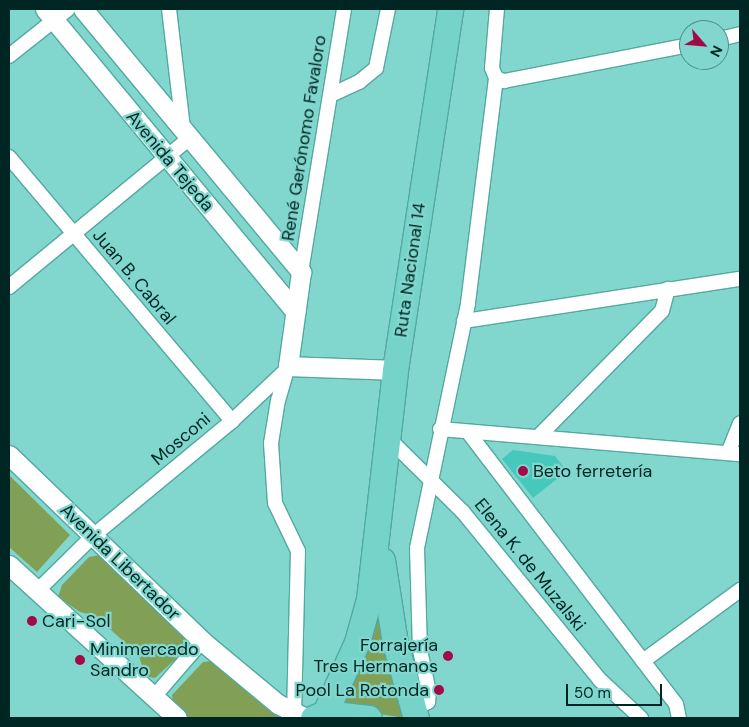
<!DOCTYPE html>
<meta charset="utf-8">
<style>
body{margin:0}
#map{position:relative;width:749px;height:727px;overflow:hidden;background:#81d7ce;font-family:"DM Sans",sans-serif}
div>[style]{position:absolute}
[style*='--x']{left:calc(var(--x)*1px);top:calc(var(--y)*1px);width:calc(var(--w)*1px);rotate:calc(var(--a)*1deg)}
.green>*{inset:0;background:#82a055}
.building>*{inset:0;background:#47c8bd}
.roads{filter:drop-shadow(1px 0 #52a9a0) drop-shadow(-1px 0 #52a9a0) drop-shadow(0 1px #52a9a0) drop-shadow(0 -1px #52a9a0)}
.street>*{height:14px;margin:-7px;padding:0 7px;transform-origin:7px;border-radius:7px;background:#fff}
.secondary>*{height:19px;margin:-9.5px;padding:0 9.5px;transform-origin:9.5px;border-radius:9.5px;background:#fff}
.highway>*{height:25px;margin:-12.5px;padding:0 12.5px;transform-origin:12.5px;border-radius:12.5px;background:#75d3c9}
.dots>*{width:14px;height:14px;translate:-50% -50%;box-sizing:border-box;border:2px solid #81d7ce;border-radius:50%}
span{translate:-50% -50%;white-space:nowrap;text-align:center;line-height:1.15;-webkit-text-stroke:4.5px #81d7ce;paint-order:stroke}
.street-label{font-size:18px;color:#002623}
.poi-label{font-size:18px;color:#002623}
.left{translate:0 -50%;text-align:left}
.right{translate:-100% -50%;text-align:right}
.frame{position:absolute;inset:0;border:10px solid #002623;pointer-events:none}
.north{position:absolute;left:679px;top:20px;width:50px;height:50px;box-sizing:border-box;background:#81d7ce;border:1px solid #4d908a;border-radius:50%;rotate:117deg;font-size:14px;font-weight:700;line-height:20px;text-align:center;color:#002623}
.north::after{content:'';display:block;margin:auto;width:18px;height:22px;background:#a20a47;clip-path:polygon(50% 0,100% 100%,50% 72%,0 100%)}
.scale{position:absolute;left:566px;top:684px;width:96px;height:22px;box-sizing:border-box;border:2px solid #002623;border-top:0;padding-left:6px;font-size:15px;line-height:18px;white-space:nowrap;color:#002623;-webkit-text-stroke:4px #81d7ce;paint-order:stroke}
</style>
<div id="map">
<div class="green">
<i style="clip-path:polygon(9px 475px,70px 535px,37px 572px,9px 547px)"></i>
<i style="clip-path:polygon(100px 555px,190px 638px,183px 652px,155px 678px,145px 676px,139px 656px,96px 616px,80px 612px,58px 597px,62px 585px,89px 557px)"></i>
<i style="clip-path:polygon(377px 580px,406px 718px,336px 708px)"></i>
<i style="clip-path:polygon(213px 661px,289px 718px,187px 718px,173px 706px,172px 695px,203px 662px)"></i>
</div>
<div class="building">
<i style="clip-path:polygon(513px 450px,555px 456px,567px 471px,533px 498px,502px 459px)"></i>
</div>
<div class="roads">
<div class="street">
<i style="--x:169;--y:9;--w:121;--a:83.3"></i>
<i style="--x:719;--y:39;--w:22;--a:-13"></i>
<i style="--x:9;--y:56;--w:75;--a:-38.5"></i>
<i style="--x:496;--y:78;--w:9;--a:21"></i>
<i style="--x:504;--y:81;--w:188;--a:-11"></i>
<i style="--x:331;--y:95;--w:31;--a:-25"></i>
<i style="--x:359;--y:82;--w:22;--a:-39"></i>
<i style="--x:376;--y:68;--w:60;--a:-78.5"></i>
<i style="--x:9;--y:157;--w:346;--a:49.8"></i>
<i style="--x:301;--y:272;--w:266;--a:-80.7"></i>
<i style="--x:9;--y:287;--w:234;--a:-39.5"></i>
<i style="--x:464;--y:321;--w:279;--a:-8.7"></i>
<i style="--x:288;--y:366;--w:35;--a:106"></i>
<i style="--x:278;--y:400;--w:44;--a:99.2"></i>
<i style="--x:271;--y:443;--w:60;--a:86.2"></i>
<i style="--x:275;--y:503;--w:53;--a:64.4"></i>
<i style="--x:298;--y:551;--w:161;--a:91.4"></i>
<i style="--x:440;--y:429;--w:301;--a:4.8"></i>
<i style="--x:468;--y:432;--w:342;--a:52.6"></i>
<i style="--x:676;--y:704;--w:14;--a:78"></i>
<i style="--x:538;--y:437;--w:177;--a:-45.5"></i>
<i style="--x:662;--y:311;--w:23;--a:-75"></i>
<i style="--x:388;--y:438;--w:105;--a:44.6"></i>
<i style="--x:463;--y:512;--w:217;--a:50.8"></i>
<i style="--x:600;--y:680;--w:56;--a:42.8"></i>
<i style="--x:728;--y:453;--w:32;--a:-68"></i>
<i style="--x:36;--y:592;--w:80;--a:-44.5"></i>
<i style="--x:93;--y:536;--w:180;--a:-39.6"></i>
<i style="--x:232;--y:421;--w:71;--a:-43.3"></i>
<i style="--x:643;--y:661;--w:120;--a:-36.2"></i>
<i style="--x:153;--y:698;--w:75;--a:-49.3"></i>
<i style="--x:414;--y:709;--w:16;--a:-27"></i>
<i style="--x:428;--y:702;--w:10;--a:-84"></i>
<i style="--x:429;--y:692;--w:43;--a:-102.1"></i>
<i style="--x:420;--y:650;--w:102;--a:-91.7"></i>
<i style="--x:417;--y:548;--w:250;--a:-78.2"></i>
<i style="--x:468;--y:303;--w:227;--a:-82.9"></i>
<i style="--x:496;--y:78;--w:11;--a:-112"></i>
<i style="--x:492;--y:68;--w:59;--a:-85.2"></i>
</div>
<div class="secondary">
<i style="--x:45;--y:9;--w:393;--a:50.4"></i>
<i style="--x:83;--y:9;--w:342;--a:50.3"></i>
<i style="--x:301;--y:272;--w:95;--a:97.9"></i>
<i style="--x:288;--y:366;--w:107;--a:2.1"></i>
<i style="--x:9;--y:455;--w:268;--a:43.9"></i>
<i style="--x:202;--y:641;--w:99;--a:39.7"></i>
<i style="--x:278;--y:704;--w:31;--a:27"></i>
<i style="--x:9;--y:565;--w:227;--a:42.3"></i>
</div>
<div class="highway">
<i style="--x:382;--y:560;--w:84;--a:81.1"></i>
<i style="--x:395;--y:643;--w:78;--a:74.4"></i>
<i style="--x:325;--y:713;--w:78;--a:-65.7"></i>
<i style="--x:357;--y:642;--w:45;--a:-74.4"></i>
<i style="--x:369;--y:599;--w:230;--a:-83.5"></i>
<i style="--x:395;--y:370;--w:365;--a:-81.3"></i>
<i style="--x:313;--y:718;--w:13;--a:-23"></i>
<i style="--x:325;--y:713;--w:44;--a:6.5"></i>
</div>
</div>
<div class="dots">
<i style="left:523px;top:471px;background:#a20a47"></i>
<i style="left:32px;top:621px;background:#a20a47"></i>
<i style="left:448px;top:656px;background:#a20a47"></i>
<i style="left:80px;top:660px;background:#a20a47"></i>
<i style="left:439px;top:690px;background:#a20a47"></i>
</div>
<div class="street-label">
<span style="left:304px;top:138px;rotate:-81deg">René Gerónomo Favaloro</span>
<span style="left:170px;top:161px;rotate:50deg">Avenida Tejeda</span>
<span style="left:410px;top:270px;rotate:-82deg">Ruta Nacional 14</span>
<span style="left:134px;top:277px;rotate:50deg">Juan B. Cabral</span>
<span style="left:181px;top:439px;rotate:-40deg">Mosconi</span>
<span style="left:120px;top:562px;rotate:44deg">Avenida Libertador</span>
<span style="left:530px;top:565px;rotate:51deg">Elena K. de Muzalski</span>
</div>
<div class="poi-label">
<span class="left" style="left:533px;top:471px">Beto ferretería</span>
<span class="left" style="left:42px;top:621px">Cari-Sol</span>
<span class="right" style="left:438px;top:656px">Forrajería<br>Tres Hermanos</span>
<span class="left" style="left:90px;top:660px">Minimercado<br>Sandro</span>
<span class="right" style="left:429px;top:690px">Pool La Rotonda</span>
</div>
<div class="frame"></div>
<div class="north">N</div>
<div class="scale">50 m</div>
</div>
